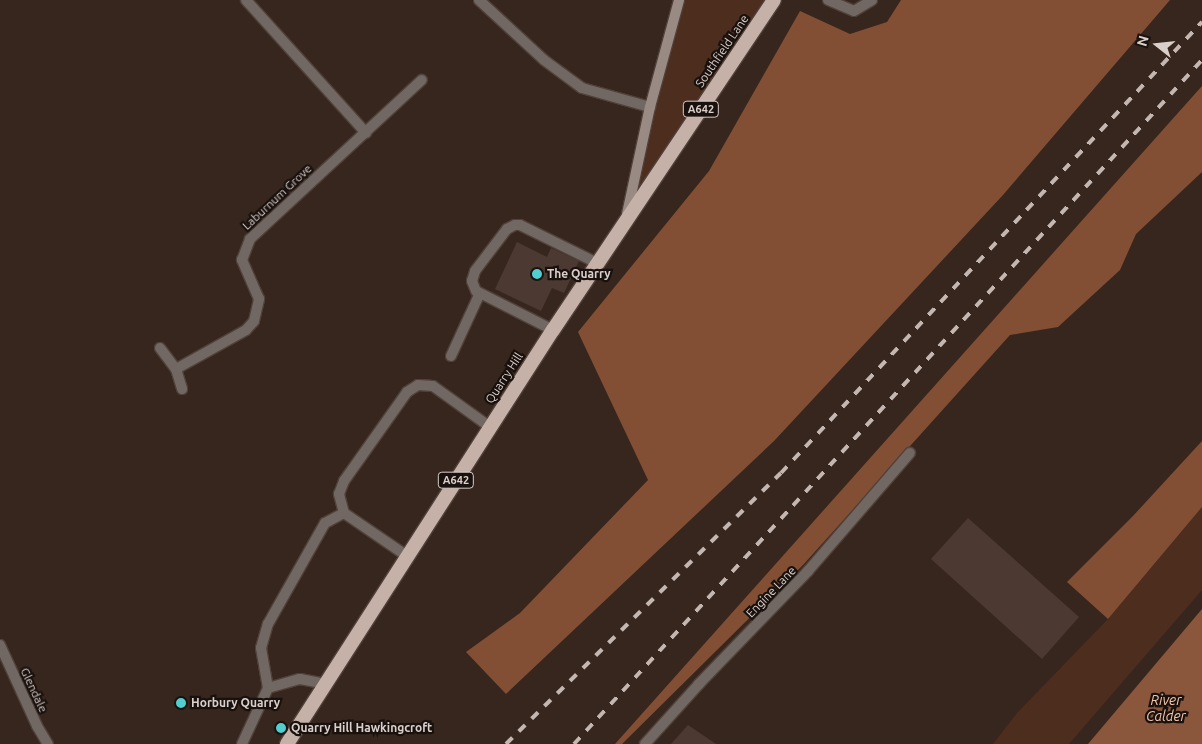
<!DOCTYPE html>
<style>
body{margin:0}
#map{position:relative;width:1202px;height:744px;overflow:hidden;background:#37261e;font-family:Ubuntu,sans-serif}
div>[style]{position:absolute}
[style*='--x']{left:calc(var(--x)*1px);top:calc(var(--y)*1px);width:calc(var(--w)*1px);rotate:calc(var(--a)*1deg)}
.green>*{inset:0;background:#4d2d1d}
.forest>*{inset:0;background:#824f34}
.water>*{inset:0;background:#8a563c}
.building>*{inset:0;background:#4c3a32}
.roads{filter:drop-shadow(1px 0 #51413a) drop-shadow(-1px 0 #51413a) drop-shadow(0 1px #51413a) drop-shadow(0 -1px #51413a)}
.service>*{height:10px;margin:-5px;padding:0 5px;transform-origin:5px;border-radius:5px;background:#716864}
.minor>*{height:10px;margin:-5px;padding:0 5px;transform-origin:5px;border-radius:5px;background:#716864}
.secondary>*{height:10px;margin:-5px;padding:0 5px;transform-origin:5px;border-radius:5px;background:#998b84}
.trunk>*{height:14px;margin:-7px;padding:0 7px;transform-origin:7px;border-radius:7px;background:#c6b1a8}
.rail>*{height:4px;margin-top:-2px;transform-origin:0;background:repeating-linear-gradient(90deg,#c4b7b1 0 9px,transparent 0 18px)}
.dots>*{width:14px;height:14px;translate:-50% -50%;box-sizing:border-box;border:2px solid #19110e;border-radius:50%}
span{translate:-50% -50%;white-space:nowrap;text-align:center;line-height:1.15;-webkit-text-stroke:4.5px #19110e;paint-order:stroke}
.shield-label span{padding:1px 4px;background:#19110e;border:1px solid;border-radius:4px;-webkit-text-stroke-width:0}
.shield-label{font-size:11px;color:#dbcfca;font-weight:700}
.street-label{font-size:12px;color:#dbcfca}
.poi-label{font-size:12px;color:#dbcfca;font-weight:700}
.left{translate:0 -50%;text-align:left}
.water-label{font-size:14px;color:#f6c5ac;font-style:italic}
.north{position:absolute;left:1132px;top:20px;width:50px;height:50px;-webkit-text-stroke:4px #19110e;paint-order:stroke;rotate:286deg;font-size:14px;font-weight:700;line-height:20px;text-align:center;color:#dbcfca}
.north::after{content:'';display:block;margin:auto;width:18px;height:22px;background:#dbcfca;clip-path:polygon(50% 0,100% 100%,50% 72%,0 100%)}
</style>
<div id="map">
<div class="green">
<i style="clip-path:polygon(679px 0,774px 0,627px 218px)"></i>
<i style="clip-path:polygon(1202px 507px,1202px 590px,1069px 744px,993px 744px,1017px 713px,1108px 619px)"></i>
</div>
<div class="forest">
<i style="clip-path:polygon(901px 0,1170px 0,1003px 195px,774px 441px,506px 694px,466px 652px,520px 613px,648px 480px,578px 332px,709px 171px,800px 11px,850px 34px,887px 22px)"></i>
<i style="clip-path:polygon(1202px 86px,1202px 172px,1136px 234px,1120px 270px,1058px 327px,1010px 335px,803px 565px,622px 744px,615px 744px)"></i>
<i style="clip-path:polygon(1202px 441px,1202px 507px,1108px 619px,1067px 582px,1133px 516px)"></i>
</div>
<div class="water">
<i style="clip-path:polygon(1202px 609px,1202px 744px,1088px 744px)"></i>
</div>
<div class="building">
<i style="clip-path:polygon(517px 242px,547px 257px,551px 248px,579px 261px,564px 293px,552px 288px,541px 311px,495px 289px)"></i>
<i style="clip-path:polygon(968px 518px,1079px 617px,1042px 659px,931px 559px)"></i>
<i style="clip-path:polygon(688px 725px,716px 744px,671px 744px)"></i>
</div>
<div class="roads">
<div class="service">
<i style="--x:479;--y:0;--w:88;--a:42.7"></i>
<i style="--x:544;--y:60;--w:47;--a:36.4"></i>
<i style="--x:582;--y:88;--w:71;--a:15.6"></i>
<i style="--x:553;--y:330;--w:86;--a:-153.1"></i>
<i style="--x:476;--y:291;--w:11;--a:-112"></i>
<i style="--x:472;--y:281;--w:10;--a:-73"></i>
<i style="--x:475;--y:271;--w:53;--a:-52.7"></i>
<i style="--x:507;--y:229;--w:9;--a:-27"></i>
<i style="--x:515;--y:225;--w:5;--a:0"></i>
<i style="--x:520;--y:225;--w:86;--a:26.3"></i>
<i style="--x:451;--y:356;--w:69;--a:-65.3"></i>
<i style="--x:407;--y:556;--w:76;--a:-145.7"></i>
<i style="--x:344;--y:513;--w:20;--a:-105"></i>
<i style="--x:339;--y:494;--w:14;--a:-69"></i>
<i style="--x:344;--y:481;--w:109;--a:-54.7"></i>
<i style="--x:407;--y:392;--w:13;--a:-32"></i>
<i style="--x:418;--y:385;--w:15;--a:4"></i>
<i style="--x:433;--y:386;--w:70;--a:35.7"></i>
<i style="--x:268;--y:688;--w:41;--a:-99.9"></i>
<i style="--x:261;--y:648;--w:25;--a:-74"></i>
<i style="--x:268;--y:624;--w:116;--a:-60.6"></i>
<i style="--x:325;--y:523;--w:21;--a:-28"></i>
<i style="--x:645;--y:744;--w:81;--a:-48"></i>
<i style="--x:699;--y:684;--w:157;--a:-46"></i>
<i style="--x:808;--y:571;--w:156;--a:-49.2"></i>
</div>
<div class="minor">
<i style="--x:246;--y:0;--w:179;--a:47.9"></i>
<i style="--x:828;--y:0;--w:28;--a:23"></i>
<i style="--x:854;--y:11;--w:21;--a:-31"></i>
<i style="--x:160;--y:348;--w:26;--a:53"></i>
<i style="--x:176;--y:369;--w:21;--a:73"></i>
<i style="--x:176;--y:369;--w:80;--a:-29.1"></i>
<i style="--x:246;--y:330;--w:12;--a:-48"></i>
<i style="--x:254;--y:321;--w:23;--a:-77"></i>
<i style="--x:259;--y:299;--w:43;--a:-113.6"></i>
<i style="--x:242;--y:260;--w:22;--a:-69"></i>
<i style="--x:250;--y:239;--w:234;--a:-42.8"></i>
<i style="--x:0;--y:645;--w:89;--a:65.4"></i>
<i style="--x:37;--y:726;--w:21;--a:59"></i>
<i style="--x:242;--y:744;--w:62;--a:-65.1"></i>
<i style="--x:268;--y:688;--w:33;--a:-16"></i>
<i style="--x:300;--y:679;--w:26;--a:11"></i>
</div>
<div class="secondary">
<i style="--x:627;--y:214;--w:109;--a:-77.9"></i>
<i style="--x:650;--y:107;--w:111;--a:-74.8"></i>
</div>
<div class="trunk">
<i style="--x:287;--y:744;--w:492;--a:-57.3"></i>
<i style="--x:553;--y:330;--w:397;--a:-56.2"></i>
</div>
</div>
<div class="rail">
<i style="--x:506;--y:744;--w:386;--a:-44.6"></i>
<i style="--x:781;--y:473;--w:617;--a:-46.97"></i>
<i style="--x:574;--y:744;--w:929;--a:-47.44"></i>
</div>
<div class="dots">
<i style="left:537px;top:274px;background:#52cdd0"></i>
<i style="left:181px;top:703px;background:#52cdd0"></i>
<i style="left:281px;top:728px;background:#52cdd0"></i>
</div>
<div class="shield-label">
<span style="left:701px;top:109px">A642</span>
<span style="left:456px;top:480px">A642</span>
</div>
<div class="street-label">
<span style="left:722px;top:51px;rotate:-56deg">Southfield Lane</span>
<span style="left:277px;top:197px;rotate:-43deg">Laburnum Grove</span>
<span style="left:504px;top:378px;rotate:-57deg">Quarry Hill</span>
<span style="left:771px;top:592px;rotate:-46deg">Engine Lane</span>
<span style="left:34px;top:690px;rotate:65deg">Glendale</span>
</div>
<div class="poi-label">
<span class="left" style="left:547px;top:274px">The Quarry</span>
<span class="left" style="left:191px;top:703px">Horbury Quarry</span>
<span class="left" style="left:291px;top:728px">Quarry Hill Hawkingcroft</span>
</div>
<div class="water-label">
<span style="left:1166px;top:708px">River<br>Calder</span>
</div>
<div class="north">N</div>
</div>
